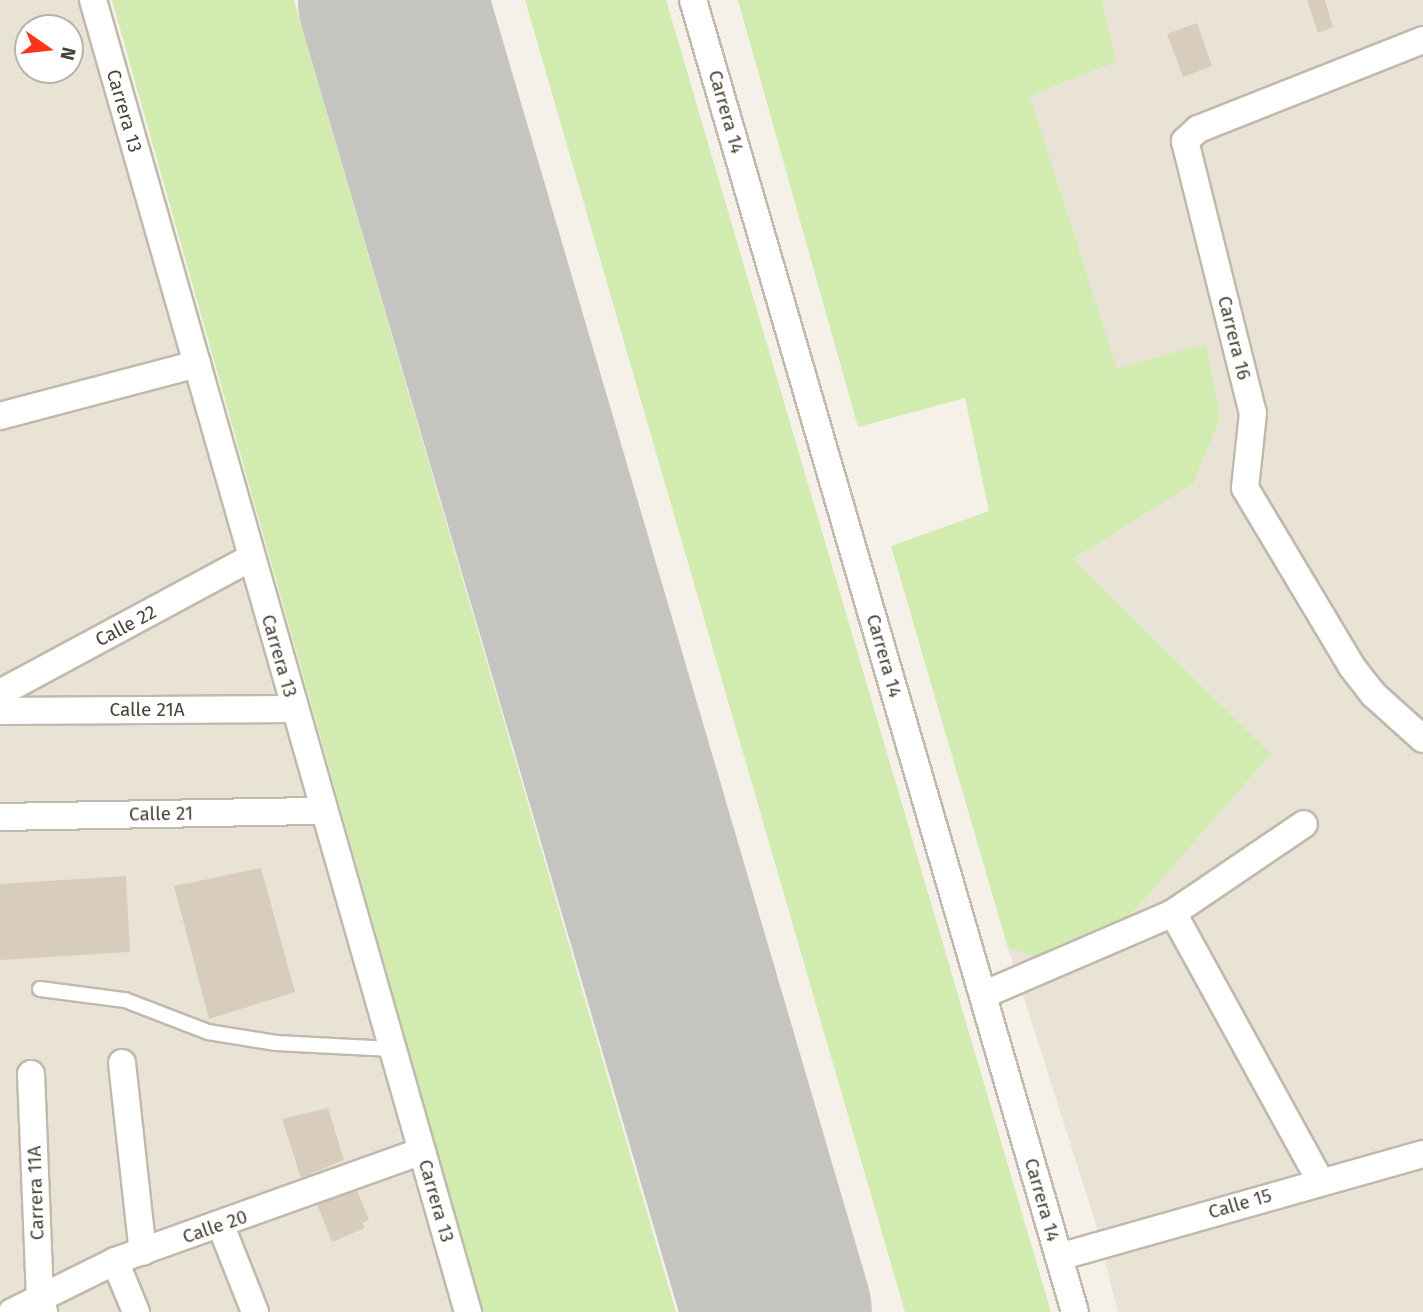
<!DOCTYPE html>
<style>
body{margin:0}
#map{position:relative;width:1423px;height:1312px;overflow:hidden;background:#f5f1e9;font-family:"Fira Sans",sans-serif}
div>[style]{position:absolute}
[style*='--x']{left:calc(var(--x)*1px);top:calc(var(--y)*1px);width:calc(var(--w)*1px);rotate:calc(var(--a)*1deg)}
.residential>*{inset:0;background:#e9e3d6}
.green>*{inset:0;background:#d2ebb0}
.runway>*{height:189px;margin:-94.5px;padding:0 94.5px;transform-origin:94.5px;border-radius:94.5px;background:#c6c4c0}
.building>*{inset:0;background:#d8cdbd}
.roads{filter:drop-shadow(2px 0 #c1b9ab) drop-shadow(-2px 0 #c1b9ab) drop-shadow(0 2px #c1b9ab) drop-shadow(0 -2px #c1b9ab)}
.lane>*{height:14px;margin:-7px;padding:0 7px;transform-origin:7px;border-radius:7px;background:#fff}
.street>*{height:26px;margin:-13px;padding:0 13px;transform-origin:13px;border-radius:13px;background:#fff}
span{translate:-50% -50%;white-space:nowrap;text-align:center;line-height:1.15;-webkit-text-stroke:5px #fff;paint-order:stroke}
.street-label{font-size:19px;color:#494237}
.north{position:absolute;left:14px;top:14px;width:70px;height:70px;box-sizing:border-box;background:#fff;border:2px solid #b6b3af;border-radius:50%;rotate:104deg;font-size:19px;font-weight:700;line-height:28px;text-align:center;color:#494237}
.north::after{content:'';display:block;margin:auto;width:24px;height:32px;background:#ff3316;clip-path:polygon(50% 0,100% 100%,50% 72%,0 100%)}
</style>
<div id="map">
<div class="residential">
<i style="clip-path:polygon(evenodd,0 0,98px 0,460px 1312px,0 1312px,0 0,28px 28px,70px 28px,70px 70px,28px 70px,28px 28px)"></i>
<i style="clip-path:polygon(1102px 0,1423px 0,1423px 1312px,1118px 1312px,1095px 1221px,1008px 948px,1082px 971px,1271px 754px,1073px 559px,1193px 484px,1117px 370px,1030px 96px,1116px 62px)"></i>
</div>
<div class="green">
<i style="clip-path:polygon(112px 0,294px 0,676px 1312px,483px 1312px)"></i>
<i style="clip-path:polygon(525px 0,666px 0,1051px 1312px,905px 1312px)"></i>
<i style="clip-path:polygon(738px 0,1102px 0,1116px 62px,1030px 96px,1117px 369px,1206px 344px,1220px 418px,1193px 484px,1073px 559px,1271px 754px,1082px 971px,1008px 948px,891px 546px,989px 511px,965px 398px,858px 427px)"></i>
</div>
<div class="runway">
<i style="--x:392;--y:0;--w:1367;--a:73.65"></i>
</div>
<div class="building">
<i style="clip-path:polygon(1307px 0,1325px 0,1333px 27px,1318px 33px)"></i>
<i style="clip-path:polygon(1197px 23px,1212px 66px,1183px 77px,1167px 34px)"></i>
<i style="clip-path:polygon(261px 868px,295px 992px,209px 1019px,174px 886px)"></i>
<i style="clip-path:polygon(126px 876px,130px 952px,0 960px,0 884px)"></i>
<i style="clip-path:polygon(328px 1108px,344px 1160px,301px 1178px,282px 1119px)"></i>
<i style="clip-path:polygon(354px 1183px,369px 1220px,362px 1223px,365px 1228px,332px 1242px,315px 1199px)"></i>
</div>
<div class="roads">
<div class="lane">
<i style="--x:40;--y:989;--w:86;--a:7.4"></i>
<i style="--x:125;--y:1000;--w:89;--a:21.1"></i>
<i style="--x:208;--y:1032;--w:69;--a:9.2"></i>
<i style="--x:276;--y:1043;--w:116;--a:3"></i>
</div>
<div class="street">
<i style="--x:93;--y:0;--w:1365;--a:74.05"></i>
<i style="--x:693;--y:0;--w:1366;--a:73.77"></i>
<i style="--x:1423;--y:40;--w:242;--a:158.4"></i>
<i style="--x:1198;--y:129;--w:18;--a:137"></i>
<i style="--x:1185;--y:141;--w:280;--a:76"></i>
<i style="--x:1253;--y:413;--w:75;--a:96.1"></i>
<i style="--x:1245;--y:488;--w:209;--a:59.1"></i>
<i style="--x:1352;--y:667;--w:34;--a:52"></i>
<i style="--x:1373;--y:694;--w:67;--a:42"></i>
<i style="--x:0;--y:416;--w:204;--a:-14.8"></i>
<i style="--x:0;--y:693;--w:285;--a:-28.3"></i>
<i style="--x:0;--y:711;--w:294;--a:-0.4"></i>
<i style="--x:0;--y:817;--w:323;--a:-1.1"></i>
<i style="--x:1173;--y:913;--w:305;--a:61.2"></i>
<i style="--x:983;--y:995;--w:207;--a:-23.3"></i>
<i style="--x:1173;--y:913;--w:158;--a:-34.2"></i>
<i style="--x:122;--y:1063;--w:190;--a:83.7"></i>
<i style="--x:31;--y:1074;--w:224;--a:87.7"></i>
<i style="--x:40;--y:1298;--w:15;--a:74"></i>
<i style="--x:221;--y:1226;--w:92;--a:68.4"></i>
<i style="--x:1059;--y:1257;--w:378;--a:-15.8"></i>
<i style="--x:115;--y:1261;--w:55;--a:67.6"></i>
<i style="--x:12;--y:1312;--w:115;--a:-26.3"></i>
<i style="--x:115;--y:1261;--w:326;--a:-19.7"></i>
</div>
</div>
<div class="street-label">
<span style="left:124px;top:111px;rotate:74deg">Carrera 13</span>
<span style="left:726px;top:112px;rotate:74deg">Carrera 14</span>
<span style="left:1234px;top:338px;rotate:76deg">Carrera 16</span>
<span style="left:126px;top:626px;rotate:-28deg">Calle 22</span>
<span style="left:279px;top:656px;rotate:74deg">Carrera 13</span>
<span style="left:884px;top:656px;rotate:74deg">Carrera 14</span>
<span style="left:147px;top:710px">Calle 21A</span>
<span style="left:161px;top:814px;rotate:-1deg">Calle 21</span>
<span style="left:36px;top:1193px;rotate:-92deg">Carrera 11A</span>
<span style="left:1042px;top:1200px;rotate:74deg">Carrera 14</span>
<span style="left:436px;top:1201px;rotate:74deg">Carrera 13</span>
<span style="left:1240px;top:1204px;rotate:-16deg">Calle 15</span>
<span style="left:215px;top:1227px;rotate:-19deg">Calle 20</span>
</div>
<div class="north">N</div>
</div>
